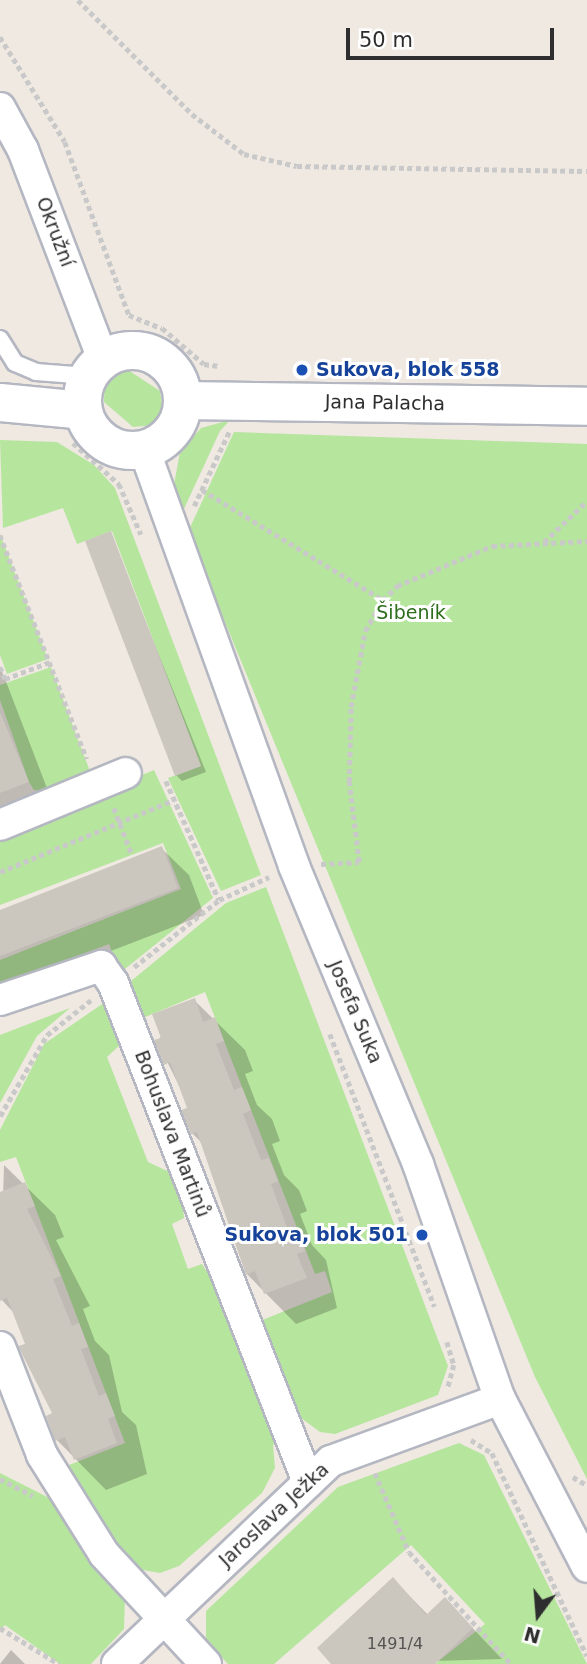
<!DOCTYPE html>
<meta charset="utf-8">
<style>
body{margin:0}
#map{position:relative;width:587px;height:1664px;overflow:hidden;background:#efe9e1;font-family:"DejaVu Sans",sans-serif}
div>[style]{position:absolute}
[style*='--x']{left:calc(var(--x)*1px);top:calc(var(--y)*1px);width:calc(var(--w)*1px);rotate:calc(var(--a)*1deg)}
.green>*{inset:0;background:#b6e59e}
.shadow>*{inset:0;background:#0003}
.building>*{inset:0;background:#cbc7bf}
.path>*{height:4.5px;margin-top:-2.25px;transform-origin:0;background:repeating-linear-gradient(90deg,#c9c9c9 0 5px,transparent 0 8.5px)}
.roads{filter:drop-shadow(2px 0 #b4b7c1) drop-shadow(-2px 0 #b4b7c1) drop-shadow(0 2px #b4b7c1) drop-shadow(0 -2px #b4b7c1)}
.service>*{height:16px;margin:-8px;padding:0 8px;transform-origin:8px;border-radius:8px;background:#fff}
.minor>*{height:30px;margin:-15px;padding:0 15px;transform-origin:15px;border-radius:15px;background:#fff}
.tertiary>*{height:37px;margin:-18.5px;padding:0 18.5px;transform-origin:18.5px;border-radius:18.5px;background:#fff}
.tertiary>.ring{margin:-18.5px;padding:0;box-sizing:content-box;background:none;border:37px solid #fff;border-radius:50%}
.dots>*{width:19px;height:19px;translate:-50% -50%;box-sizing:border-box;border:4px solid #fff;border-radius:50%}
span{translate:-50% -50%;white-space:nowrap;text-align:center;line-height:1.15;-webkit-text-stroke:6px #fff;paint-order:stroke}
.number-label{font-size:16px;color:#555452}
.number-label span{-webkit-text-stroke-width:0}
.street-label{font-size:19px;color:#2e2e2e}
.transit-label{font-size:19px;color:#164399;font-weight:700}
.left{translate:0 -50%;text-align:left}
.right{translate:-100% -50%;text-align:right}
.park-label{font-size:19px;color:#2c6e1b}
.north{position:absolute;left:503px;top:1580px;width:70px;height:70px;-webkit-text-stroke:5px #fff;paint-order:stroke;rotate:196deg;font-size:19px;font-weight:700;line-height:28px;text-align:center;color:#2e2e2e}
.north::after{content:'';display:block;margin:auto;width:24px;height:32px;background:#2e2e2e;clip-path:polygon(50% 0,100% 100%,50% 72%,0 100%)}
.scale{position:absolute;left:346px;top:28px;width:208px;height:32px;box-sizing:border-box;border:4px solid #2e2e2e;border-top:0;padding-left:9px;font-size:21px;line-height:24px;white-space:nowrap;color:#2e2e2e;-webkit-text-stroke:5px #fff;paint-order:stroke}
</style>
<div id="map">
<div class="green">
<i style="clip-path:polygon(128px 370px,160px 391px,163px 411px,154px 425px,133px 427px,104px 402px,105px 378px)"></i>
<i style="clip-path:polygon(230px 420px,220px 431px,183px 511px,174px 485px,180px 452px,201px 428px)"></i>
<i style="clip-path:polygon(234px 432px,587px 444px,587px 1479px,535px 1377px,188px 532px)"></i>
<i style="clip-path:polygon(0 440px,57px 442px,94px 465px,115px 488px,261px 875px,221px 891px,168px 778px,201px 766px,112px 531px,77px 544px,63px 508px,3px 528px)"></i>
<i style="clip-path:polygon(0 534px,48px 659px,7px 674px,0 655px)"></i>
<i style="clip-path:polygon(51px 667px,91px 774px,52px 792px,34px 790px,29px 782px,0 700px,0 685px)"></i>
<i style="clip-path:polygon(154px 770px,213px 898px,120px 973px,109px 944px,0 985px,0 960px,181px 889px,163px 843px,0 905px,0 835px)"></i>
<i style="clip-path:polygon(266px 887px,448px 1366px,438px 1395px,335px 1434px,320px 1432px,297px 1415px,260px 1321px,332px 1292px,325px 1271px,315px 1274px,205px 992px,138px 1020px,125px 986px,226px 903px)"></i>
<i style="clip-path:polygon(111px 998px,121px 1044px,107px 1057px,148px 1162px,180px 1177px,184px 1218px,172px 1224px,188px 1269px,202px 1264px,230px 1308px,280px 1436px,273px 1445px,275px 1468px,262px 1493px,179px 1566px,160px 1573px,126px 1567px,64px 1467px,125px 1443px,16px 1157px,0 1162px,0 1130px,44px 1044px)"></i>
<i style="clip-path:polygon(70px 1008px,37px 1036px,0 1103px,0 1035px)"></i>
<i style="clip-path:polygon(459px 1443px,484px 1455px,587px 1664px,435px 1664px,485px 1624px,411px 1545px,274px 1664px,228px 1664px,206px 1640px,206px 1611px,338px 1487px)"></i>
<i style="clip-path:polygon(0 1473px,61px 1504px,125px 1595px,124px 1629px,91px 1664px,60px 1664px,5px 1625px,0 1630px)"></i>
</div>
<div class="shadow">
<i style="clip-path:polygon(110px 533px,206px 772px,182px 781px,176px 775px)"></i>
<i style="clip-path:polygon(0 666px,55px 809px,17px 824px,0 807px)"></i>
<i style="clip-path:polygon(161px 848px,189px 875px,204px 915px,0 994px,0 911px)"></i>
<i style="clip-path:polygon(194px 1000px,245px 1050px,253px 1071px,245px 1074px,257px 1105px,272px 1119px,280px 1141px,272px 1144px,284px 1175px,299px 1190px,307px 1211px,300px 1214px,312px 1245px,326px 1260px,337px 1308px,296px 1324px,247px 1274px,203px 1144px,192px 1133px,190px 1108px,157px 1041px)"></i>
<i style="clip-path:polygon(4px 1165px,55px 1215px,64px 1237px,56px 1240px,90px 1306px,83px 1309px,95px 1341px,109px 1355px,122px 1412px,136px 1425px,147px 1474px,106px 1490px,57px 1440px,54px 1414px,15px 1314px,0 1298px)"></i>
<i style="clip-path:polygon(393px 1579px,428px 1615px,445px 1599px,502px 1659px,334px 1664px)"></i>
<i style="clip-path:polygon(11px 1650px,25px 1664px,0 1664px)"></i>
</div>
<div class="building">
<i style="clip-path:polygon(111px 531px,201px 766px,175px 776px,85px 541px)"></i>
<i style="clip-path:polygon(0 712px,29px 782px,0 793px)"></i>
<i style="clip-path:polygon(162px 846px,178px 888px,0 956px,0 910px)"></i>
<i style="clip-path:polygon(195px 998px,203px 1022px,215px 1017px,224px 1041px,216px 1044px,234px 1090px,242px 1087px,251px 1110px,243px 1114px,261px 1160px,269px 1158px,278px 1181px,271px 1184px,288px 1230px,296px 1227px,305px 1251px,297px 1254px,307px 1278px,264px 1294px,255px 1271px,246px 1275px,197px 1132px,191px 1134px,181px 1110px,187px 1108px,170px 1062px,164px 1065px,154px 1040px,161px 1038px,152px 1014px)"></i>
<i style="clip-path:polygon(25px 1182px,35px 1206px,27px 1209px,61px 1276px,53px 1279px,72px 1326px,79px 1323px,88px 1347px,81px 1349px,99px 1396px,106px 1393px,115px 1416px,108px 1419px,117px 1443px,74px 1460px,65px 1437px,55px 1441px,46px 1416px,52px 1413px,18px 1346px,25px 1344px,7px 1298px,0 1301px,0 1192px)"></i>
<i style="clip-path:polygon(393px 1577px,426px 1615px,445px 1597px,473px 1628px,435px 1664px,331px 1664px,317px 1648px)"></i>
</div>
<div class="path">
<i style="--x:78;--y:0;--w:161;--a:45"></i>
<i style="--x:192;--y:114;--w:66;--a:37.6"></i>
<i style="--x:244;--y:154;--w:54;--a:12.8"></i>
<i style="--x:297;--y:166;--w:290;--a:1"></i>
<i style="--x:0;--y:37;--w:123;--a:58.2"></i>
<i style="--x:65;--y:142;--w:184;--a:69.7"></i>
<i style="--x:129;--y:315;--w:35;--a:22"></i>
<i style="--x:162;--y:328;--w:55;--a:40.6"></i>
<i style="--x:204;--y:364;--w:15;--a:8"></i>
<i style="--x:73;--y:443;--w:62;--a:41.7"></i>
<i style="--x:119;--y:484;--w:55;--a:66.3"></i>
<i style="--x:202;--y:490;--w:212;--a:31.3"></i>
<i style="--x:194;--y:506;--w:82;--a:-64.7"></i>
<i style="--x:0;--y:535;--w:240;--a:68.8"></i>
<i style="--x:544;--y:542;--w:59;--a:-43.6"></i>
<i style="--x:0;--y:667;--w:13;--a:67"></i>
<i style="--x:5;--y:679;--w:48;--a:-20.7"></i>
<i style="--x:166;--y:781;--w:130;--a:66"></i>
<i style="--x:219;--y:900;--w:55;--a:-24.7"></i>
<i style="--x:114;--y:808;--w:50;--a:69"></i>
<i style="--x:321;--y:864;--w:38;--a:-3"></i>
<i style="--x:359;--y:862;--w:81;--a:-97.1"></i>
<i style="--x:349;--y:782;--w:75;--a:-88.5"></i>
<i style="--x:351;--y:707;--w:77;--a:-79.6"></i>
<i style="--x:365;--y:631;--w:36;--a:-60"></i>
<i style="--x:383;--y:600;--w:20;--a:-45"></i>
<i style="--x:397;--y:586;--w:103;--a:-22.8"></i>
<i style="--x:492;--y:546;--w:95;--a:-3"></i>
<i style="--x:0;--y:872;--w:188;--a:-22.5"></i>
<i style="--x:134;--y:967;--w:108;--a:-38.2"></i>
<i style="--x:330;--y:1034;--w:292;--a:69"></i>
<i style="--x:0;--y:1116;--w:94;--a:-59.9"></i>
<i style="--x:47;--y:1035;--w:56;--a:-38.5"></i>
<i style="--x:447;--y:1342;--w:24;--a:73"></i>
<i style="--x:454;--y:1365;--w:23;--a:105"></i>
<i style="--x:471;--y:1440;--w:25;--a:32"></i>
<i style="--x:492;--y:1453;--w:224;--a:64.9"></i>
<i style="--x:375;--y:1473;--w:86;--a:66.7"></i>
<i style="--x:409;--y:1552;--w:151;--a:47.7"></i>
<i style="--x:573;--y:1477;--w:16;--a:30"></i>
<i style="--x:0;--y:1479;--w:37;--a:27"></i>
<i style="--x:0;--y:1628;--w:69;--a:31.4"></i>
</div>
<div class="roads">
<div class="service">
<i style="--x:0;--y:339;--w:28;--a:58"></i>
<i style="--x:15;--y:363;--w:23;--a:23"></i>
<i style="--x:36;--y:372;--w:52;--a:4.4"></i>
</div>
<div class="minor">
<i style="--x:0;--y:108;--w:48;--a:61.3"></i>
<i style="--x:23;--y:150;--w:224;--a:69.1"></i>
<i style="--x:144;--y:449;--w:443;--a:70.2"></i>
<i style="--x:294;--y:866;--w:323;--a:67.4"></i>
<i style="--x:418;--y:1164;--w:249;--a:70.8"></i>
<i style="--x:500;--y:1399;--w:189;--a:62.6"></i>
<i style="--x:0;--y:825;--w:136;--a:-22.4"></i>
<i style="--x:0;--y:1000;--w:107;--a:-18.6"></i>
<i style="--x:101;--y:966;--w:21;--a:55"></i>
<i style="--x:113;--y:983;--w:536;--a:68.66"></i>
<i style="--x:0;--y:1347;--w:116;--a:68.7"></i>
<i style="--x:42;--y:1455;--w:117;--a:57.9"></i>
<i style="--x:104;--y:1554;--w:150;--a:47.2"></i>
<i style="--x:117;--y:1664;--w:295;--a:-43.5"></i>
<i style="--x:331;--y:1461;--w:180;--a:-20.1"></i>
</div>
<div class="tertiary">
<i class="ring" style="left:82px;top:350px;width:63px;height:63px"></i>
<i style="--x:182;--y:400;--w:405;--a:0.8"></i>
<i style="--x:0;--y:402;--w:83;--a:5.5"></i>
</div>
</div>
<div class="dots">
<i style="left:302px;top:370px;background:#1a4fb4"></i>
<i style="left:422px;top:1235px;background:#1a4fb4"></i>
</div>
<div class="number-label">
<span style="left:395px;top:1644px">1491/4</span>
</div>
<div class="street-label">
<span style="left:55px;top:232px;rotate:69deg">Okružní</span>
<span style="left:385px;top:403px;rotate:1deg">Jana Palacha</span>
<span style="left:355px;top:1012px;rotate:67deg">Josefa Suka</span>
<span style="left:172px;top:1134px;rotate:69deg">Bohuslava Martinů</span>
<span style="left:274px;top:1515px;rotate:-43deg">Jaroslava Ježka</span>
</div>
<div class="transit-label">
<span class="left" style="left:316px;top:370px">Sukova, blok 558</span>
<span class="right" style="left:408px;top:1235px">Sukova, blok 501</span>
</div>
<div class="park-label">
<span style="left:411px;top:613px">Šibeník</span>
</div>
<div class="north">N</div>
<div class="scale">50 m</div>
</div>
